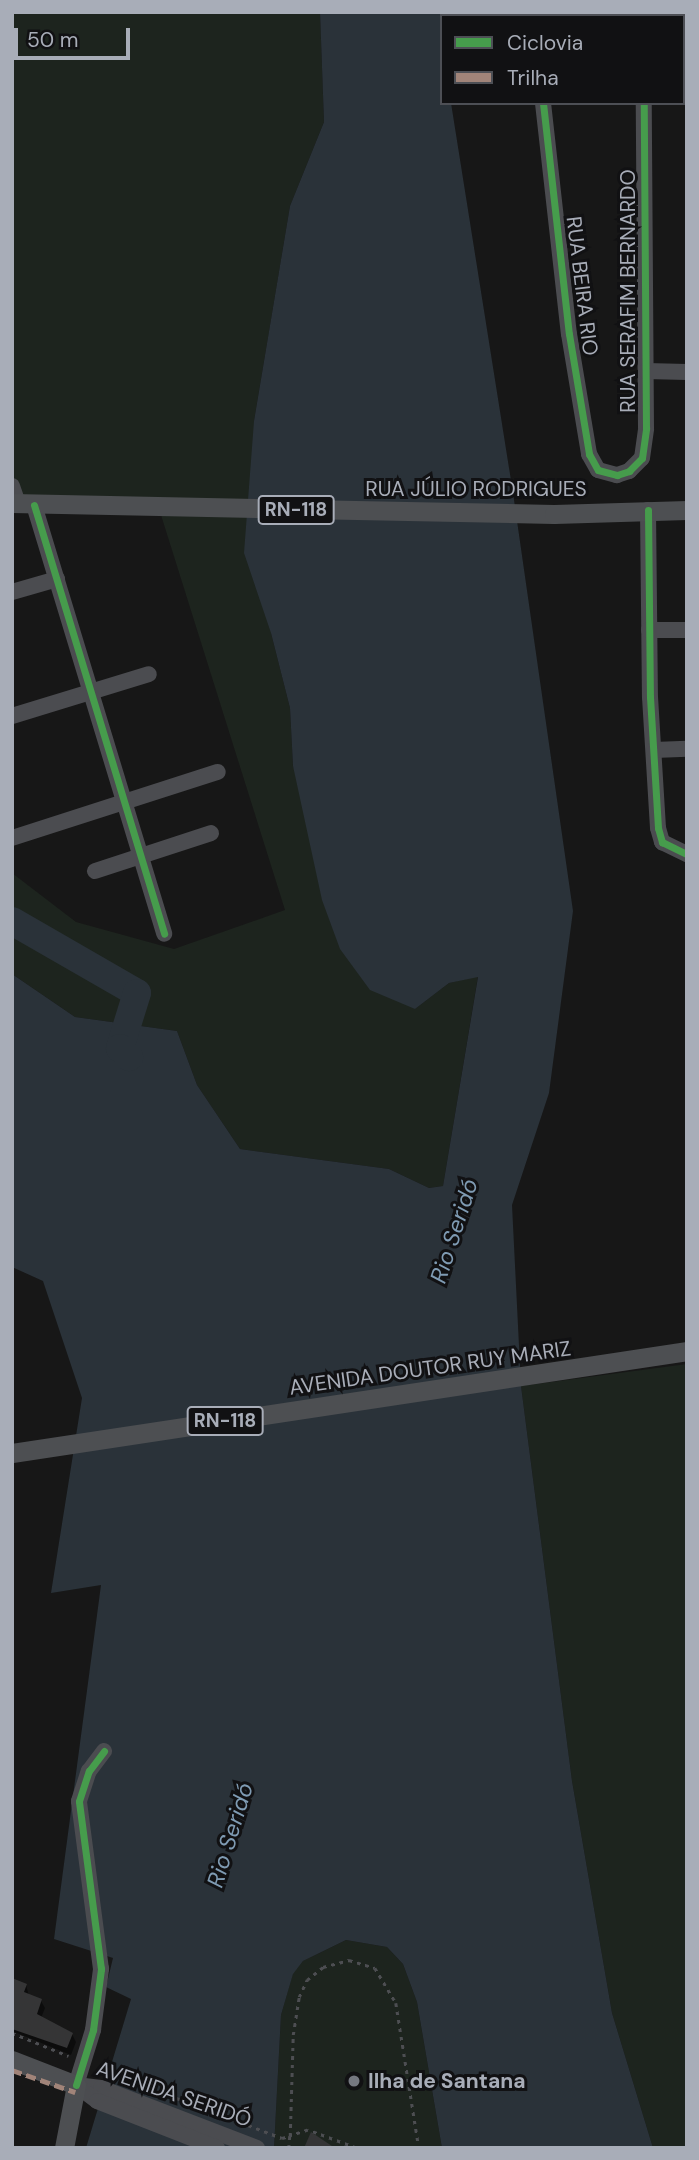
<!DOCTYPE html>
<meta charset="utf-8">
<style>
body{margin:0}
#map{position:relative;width:699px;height:2160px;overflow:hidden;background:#171717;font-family:"DM Sans",sans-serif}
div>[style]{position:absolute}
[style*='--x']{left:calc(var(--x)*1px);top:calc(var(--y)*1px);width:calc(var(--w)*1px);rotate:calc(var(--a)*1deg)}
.green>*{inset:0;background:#1d241e}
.water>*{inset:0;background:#2a3239}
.shadow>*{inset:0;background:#0007}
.river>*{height:28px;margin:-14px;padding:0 14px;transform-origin:14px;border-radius:14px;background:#2a3239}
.building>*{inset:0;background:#353536}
.path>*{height:2.5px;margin-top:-1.25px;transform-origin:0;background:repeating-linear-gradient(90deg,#4d4e52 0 3.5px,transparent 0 8.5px)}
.minor>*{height:16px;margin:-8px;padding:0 8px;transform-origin:8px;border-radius:8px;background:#4b4c50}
.major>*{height:19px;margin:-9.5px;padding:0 9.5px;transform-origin:9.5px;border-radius:9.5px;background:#4d4f52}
.quiet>*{height:5px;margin-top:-2.5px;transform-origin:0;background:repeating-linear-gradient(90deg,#a18479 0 10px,transparent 0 15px)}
.cycleway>*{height:7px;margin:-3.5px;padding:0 3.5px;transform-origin:3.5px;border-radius:3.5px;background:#469c4c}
.dots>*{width:19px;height:19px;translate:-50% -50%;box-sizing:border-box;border:4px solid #111113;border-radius:50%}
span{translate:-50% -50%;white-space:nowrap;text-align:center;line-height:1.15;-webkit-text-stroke:6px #111113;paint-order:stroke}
.shield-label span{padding:2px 5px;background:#111113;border:2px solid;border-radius:5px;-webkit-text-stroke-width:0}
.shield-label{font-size:19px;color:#a8adb8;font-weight:700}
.street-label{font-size:21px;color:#a8adb8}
.poi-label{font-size:21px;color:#a8adb8;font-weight:700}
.left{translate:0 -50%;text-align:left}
.water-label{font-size:23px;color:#7f9bb3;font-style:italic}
.frame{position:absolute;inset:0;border:14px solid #a8adb8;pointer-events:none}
.legend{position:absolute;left:440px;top:14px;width:245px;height:91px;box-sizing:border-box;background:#111113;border:2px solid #4d4f55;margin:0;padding:9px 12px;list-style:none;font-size:21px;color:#a8adb8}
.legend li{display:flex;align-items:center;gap:14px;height:35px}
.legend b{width:35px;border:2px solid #4d4f55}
.scale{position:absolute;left:14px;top:28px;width:116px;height:32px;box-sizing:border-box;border:4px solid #a8adb8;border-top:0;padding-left:9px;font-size:21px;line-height:24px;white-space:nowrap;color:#a8adb8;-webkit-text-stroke:5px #111113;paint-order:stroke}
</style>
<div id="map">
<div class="green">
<i style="clip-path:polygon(12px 12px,320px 12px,324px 122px,290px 206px,254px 421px,271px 633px,290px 708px,293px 766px,415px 1009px,449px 983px,478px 976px,443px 1186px,429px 1188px,389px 1169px,240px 1149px,197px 1085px,177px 1031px,75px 1017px,12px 974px,12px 873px,76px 922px,174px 949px,285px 910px,161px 515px,12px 507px)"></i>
<i style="clip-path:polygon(687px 1364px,687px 2148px,653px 2148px,612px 2013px,572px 1781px,521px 1386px)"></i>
<i style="clip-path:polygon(346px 1940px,387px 1947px,403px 1964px,417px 2002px,442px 2148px,274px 2148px,281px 2015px,293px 1973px,303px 1961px)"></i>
</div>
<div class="water">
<i style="clip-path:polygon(320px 12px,441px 12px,442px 103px,451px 103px,513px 493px,573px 911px,549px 1093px,512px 1205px,521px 1386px,572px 1781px,612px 2013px,653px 2148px,442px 2148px,417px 2002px,403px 1964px,387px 1947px,346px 1940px,303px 1961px,293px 1974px,281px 2015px,274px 2148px,86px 2148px,131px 1999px,106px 1987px,113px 1958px,54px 1939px,101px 1585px,51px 1593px,82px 1398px,43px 1281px,12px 1267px,12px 974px,75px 1017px,177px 1031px,197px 1085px,240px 1149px,389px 1169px,429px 1188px,443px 1186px,478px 977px,449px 983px,415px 1009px,370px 990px,340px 949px,322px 900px,293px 766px,290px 708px,271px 633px,244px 553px,254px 421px,290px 206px,324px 122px)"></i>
</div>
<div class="shadow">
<i style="clip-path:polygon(12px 1980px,26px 1985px,29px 1996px,41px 2001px,45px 2008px,41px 2018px,72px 2034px,76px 2042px,71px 2055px,12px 2031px)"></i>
</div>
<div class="river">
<i style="--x:12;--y:921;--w:144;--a:29.9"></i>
<i style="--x:137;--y:993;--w:58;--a:107.2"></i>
<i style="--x:120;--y:1048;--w:13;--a:45"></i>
</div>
<div class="building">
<i style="clip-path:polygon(12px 1978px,27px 1984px,24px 1992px,42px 1999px,37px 2014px,73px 2033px,67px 2048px,12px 2029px)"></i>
<i style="clip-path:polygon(311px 2132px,335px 2148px,304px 2148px)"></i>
</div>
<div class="path">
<i style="--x:12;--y:2033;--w:61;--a:22"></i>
<i style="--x:137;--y:2083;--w:155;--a:20.8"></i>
<i style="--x:282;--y:2138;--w:8;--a:-14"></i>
<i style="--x:290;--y:2136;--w:12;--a:95"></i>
<i style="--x:356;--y:2148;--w:51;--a:-159.4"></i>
<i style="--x:308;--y:2130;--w:19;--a:162"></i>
<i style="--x:290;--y:2136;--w:101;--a:-88.3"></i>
<i style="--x:293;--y:2035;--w:38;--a:-81"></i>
<i style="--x:299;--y:1997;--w:19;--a:-65"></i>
<i style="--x:307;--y:1980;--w:21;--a:-39"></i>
<i style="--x:323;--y:1967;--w:27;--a:-15"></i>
<i style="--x:349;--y:1960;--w:27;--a:17"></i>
<i style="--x:375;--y:1968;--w:41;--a:59"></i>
<i style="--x:396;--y:2003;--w:147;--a:81"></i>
</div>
<div class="minor">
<i style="--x:644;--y:12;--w:4;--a:90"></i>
<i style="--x:573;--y:16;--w:48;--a:-4.8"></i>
<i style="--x:543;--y:103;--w:232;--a:83.6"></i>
<i style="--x:569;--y:334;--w:122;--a:80.5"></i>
<i style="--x:589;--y:454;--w:18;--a:61"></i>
<i style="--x:598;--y:470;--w:20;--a:15"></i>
<i style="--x:617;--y:475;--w:13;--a:-18"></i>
<i style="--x:629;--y:471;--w:18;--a:-45"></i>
<i style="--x:642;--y:458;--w:30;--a:-82"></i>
<i style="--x:646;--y:428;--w:325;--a:-90.4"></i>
<i style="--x:646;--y:371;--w:41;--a:1.4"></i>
<i style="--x:12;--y:486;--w:18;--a:71"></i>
<i style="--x:34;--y:505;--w:448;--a:73.1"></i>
<i style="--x:648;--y:510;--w:187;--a:89.4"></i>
<i style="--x:650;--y:697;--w:131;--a:86.5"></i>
<i style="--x:658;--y:828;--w:15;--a:74"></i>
<i style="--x:662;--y:842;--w:28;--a:26"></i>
<i style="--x:12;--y:592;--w:47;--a:-16.1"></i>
<i style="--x:649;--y:630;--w:38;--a:0"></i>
<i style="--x:12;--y:716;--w:143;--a:-17"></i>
<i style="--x:654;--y:750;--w:33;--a:-2"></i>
<i style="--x:12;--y:838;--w:216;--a:-17.8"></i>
<i style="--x:95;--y:871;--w:122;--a:-18.1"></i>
<i style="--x:76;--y:2085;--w:58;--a:-72.8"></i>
<i style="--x:93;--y:2030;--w:62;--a:-82.5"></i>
<i style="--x:101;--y:1969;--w:169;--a:-97.5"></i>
<i style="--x:79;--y:1801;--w:32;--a:-72"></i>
<i style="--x:89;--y:1771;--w:25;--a:-53"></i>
<i style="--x:76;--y:2085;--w:25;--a:7"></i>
<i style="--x:101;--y:2088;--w:167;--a:21"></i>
<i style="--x:76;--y:2085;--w:26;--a:37"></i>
<i style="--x:97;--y:2101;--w:129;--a:21.4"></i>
</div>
<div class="major">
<i style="--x:12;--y:503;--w:542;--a:1.16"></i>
<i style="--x:554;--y:514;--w:133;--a:-1.7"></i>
<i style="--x:12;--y:1453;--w:683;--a:-8.59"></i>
<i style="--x:12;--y:2060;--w:69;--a:21.3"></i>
<i style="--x:76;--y:2085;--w:64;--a:100.8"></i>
</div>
<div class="quiet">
<i style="--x:12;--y:2070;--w:67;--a:19.2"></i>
</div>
<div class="cycleway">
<i style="--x:543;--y:103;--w:232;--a:83.6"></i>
<i style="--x:569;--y:334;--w:122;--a:80.5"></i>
<i style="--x:589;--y:454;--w:18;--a:61"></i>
<i style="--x:598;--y:470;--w:20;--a:15"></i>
<i style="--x:617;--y:475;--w:13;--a:-18"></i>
<i style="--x:629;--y:471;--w:18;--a:-45"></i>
<i style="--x:642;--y:458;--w:30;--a:-82"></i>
<i style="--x:646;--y:428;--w:325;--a:-90.4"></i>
<i style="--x:34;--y:505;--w:448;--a:73.1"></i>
<i style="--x:648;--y:510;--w:187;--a:89.4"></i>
<i style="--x:650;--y:697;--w:131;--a:86.5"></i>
<i style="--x:658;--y:828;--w:15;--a:74"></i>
<i style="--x:662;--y:842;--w:28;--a:26"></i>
<i style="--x:76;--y:2085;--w:58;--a:-72.8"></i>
<i style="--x:93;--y:2030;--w:62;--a:-82.5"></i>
<i style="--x:101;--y:1969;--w:169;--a:-97.5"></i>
<i style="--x:79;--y:1801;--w:32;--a:-72"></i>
<i style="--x:89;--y:1771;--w:25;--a:-53"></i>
</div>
<div class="dots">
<i style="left:354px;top:2081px;background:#757880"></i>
</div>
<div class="shield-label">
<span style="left:296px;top:510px">RN-118</span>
<span style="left:225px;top:1421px">RN-118</span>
</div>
<div class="street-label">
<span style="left:582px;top:286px;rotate:83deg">RUA BEIRA RIO</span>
<span style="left:628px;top:291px;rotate:-90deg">RUA SERAFIM BERNARDO</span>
<span style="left:476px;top:489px">RUA JÚLIO RODRIGUES</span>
<span style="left:430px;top:1368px;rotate:-8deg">AVENIDA DOUTOR RUY MARIZ</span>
<span style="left:174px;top:2094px;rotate:19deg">AVENIDA SERIDÓ</span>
</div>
<div class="poi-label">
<span class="left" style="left:368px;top:2081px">Ilha de Santana</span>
</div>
<div class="water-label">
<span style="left:454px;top:1231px;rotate:-72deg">Rio Seridó</span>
<span style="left:230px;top:1835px;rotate:-73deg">Rio Seridó</span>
</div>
<div class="frame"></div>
<ul class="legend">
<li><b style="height:9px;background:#469c4c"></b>Ciclovia</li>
<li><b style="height:9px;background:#a18479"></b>Trilha</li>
</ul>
<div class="scale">50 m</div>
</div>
